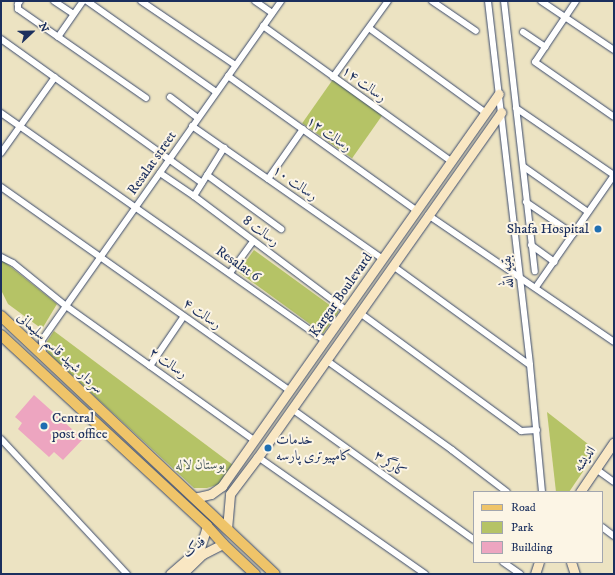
<!DOCTYPE html>
<meta charset="utf-8">
<style>
body{margin:0}
#map{position:relative;width:615px;height:575px;overflow:hidden;background:#ece3c2;font-family:"IM FELL DW Pica",Amiri,serif}
div>[style]{position:absolute}
[style*='--x']{left:calc(var(--x)*1px);top:calc(var(--y)*1px);width:calc(var(--w)*1px);rotate:calc(var(--a)*1deg)}
.green>*{inset:0;background:#b5c366;transform-origin:0 0}
.building>*{inset:0;background:#eda5c0}
.roads{filter:drop-shadow(0 0 1px #3a4a6d) drop-shadow(0 0 1px #3a4a6d)}
.street>*{height:6px;margin:-3px;padding:0 3px;transform-origin:3px;border-radius:3px;background:#fff}
.secondary>*{height:9px;margin:-4.5px;padding:0 4.5px;transform-origin:4.5px;border-radius:4.5px;background:#f9e7c3}
.primary>*{height:10px;margin:-5px;padding:0 5px;transform-origin:5px;border-radius:5px;background:#efc469}
.dots>*{width:11px;height:11px;translate:-50% -50%;box-sizing:border-box;border:2px solid #fcf5e5;border-radius:50%}
span{translate:-50% -50%;white-space:nowrap;text-align:center;line-height:1.15;-webkit-text-stroke:4px #fcf5e5;paint-order:stroke}
.street-label{font-size:14px;color:#1b2f5e}
.poi-label{font-size:14px;color:#1b2f5e}
.right{translate:-100% -50%;text-align:right}
.left{translate:0 -50%;text-align:left}
.park-label{font-size:14px;color:#495b60}
.frame{position:absolute;inset:0;border:2px solid #1b2f5e;pointer-events:none}
.legend{position:absolute;left:473px;top:491px;width:130px;height:72px;box-sizing:border-box;background:#fcf5e5;border:1px solid #a2a6af;margin:0;padding:5px 7px;list-style:none;font-size:12px;color:#1b2f5e}
.legend li{display:flex;align-items:center;gap:8px;height:20px}
.legend b{width:20px;border:1px solid #a2a6af}
.north{position:absolute;left:12px;top:12px;width:40px;height:40px;-webkit-text-stroke:3px #fcf5e5;paint-order:stroke;rotate:68deg;font-size:11px;font-weight:700;line-height:16px;text-align:center;color:#1b2f5e}
.north::after{content:'';display:block;margin:auto;width:14px;height:18px;background:#1b2f5e;clip-path:polygon(50% 0,100% 100%,50% 72%,0 100%)}
</style>
<div id="map">
<div class="green">
<i style="left:336px;top:75px;width:61px;height:59px;rotate:35deg"></i>
<i style="left:254px;top:250px;width:105px;height:27px;rotate:36deg"></i>
<i style="clip-path:polygon(1px 259px,57px 304px,42px 329px,8px 304px,1px 290px)"></i>
<i style="clip-path:polygon(54px 331px,233px 465px,220px 484px,207px 488px,194px 488px,48px 353px,46px 343px)"></i>
<i style="clip-path:polygon(547px 412px,597px 451px,569px 492px,556px 492px)"></i>
</div>
<div class="building">
<i style="clip-path:polygon(34px 395px,83px 439px,63px 460px,54px 452px,49px 457px,18px 429px,22px 423px,15px 417px)"></i>
</div>
<div class="roads">
<div class="street">
<i style="--x:20;--y:1;--w:4;--a:124"></i>
<i style="--x:18;--y:4;--w:5;--a:90"></i>
<i style="--x:18;--y:9;--w:156;--a:34.8"></i>
<i style="--x:54;--y:1;--w:23;--a:34"></i>
<i style="--x:87;--y:1;--w:158;--a:35.2"></i>
<i style="--x:141;--y:1;--w:114;--a:34.2"></i>
<i style="--x:255;--y:1;--w:21;--a:35"></i>
<i style="--x:432;--y:1;--w:53;--a:34.3"></i>
<i style="--x:488;--y:1;--w:366;--a:83.4"></i>
<i style="--x:530;--y:365;--w:128;--a:84.6"></i>
<i style="--x:504;--y:1;--w:272;--a:83.5"></i>
<i style="--x:541;--y:1;--w:88;--a:33.9"></i>
<i style="--x:576;--y:1;--w:73;--a:123.9"></i>
<i style="--x:535;--y:62;--w:96;--a:34.8"></i>
<i style="--x:263;--y:26;--w:233;--a:35.7"></i>
<i style="--x:369;--y:28;--w:145;--a:36"></i>
<i style="--x:523;--y:32;--w:27;--a:34"></i>
<i style="--x:58;--y:37;--w:44;--a:-55.2"></i>
<i style="--x:1;--y:39;--w:247;--a:35.6"></i>
<i style="--x:228;--y:76;--w:232;--a:35.5"></i>
<i style="--x:333;--y:77;--w:94;--a:-54.1"></i>
<i style="--x:170;--y:97;--w:35;--a:37"></i>
<i style="--x:516;--y:108;--w:119;--a:34.4"></i>
<i style="--x:1;--y:113;--w:396;--a:35.1"></i>
<i style="--x:192;--y:126;--w:233;--a:34.9"></i>
<i style="--x:1;--y:153;--w:93;--a:-54.6"></i>
<i style="--x:524;--y:167;--w:78;--a:35.1"></i>
<i style="--x:160;--y:173;--w:41;--a:34.1"></i>
<i style="--x:194;--y:196;--w:191;--a:36.9"></i>
<i style="--x:207;--y:175;--w:92;--a:36.1"></i>
<i style="--x:268;--y:179;--w:61;--a:-55"></i>
<i style="--x:1;--y:187;--w:354;--a:35.2"></i>
<i style="--x:194;--y:196;--w:57;--a:-58"></i>
<i style="--x:526;--y:202;--w:57;--a:34.2"></i>
<i style="--x:428;--y:215;--w:225;--a:34.3"></i>
<i style="--x:531;--y:245;--w:29;--a:36"></i>
<i style="--x:1;--y:257;--w:13;--a:27"></i>
<i style="--x:13;--y:263;--w:68;--a:39.1"></i>
<i style="--x:66;--y:306;--w:232;--a:35.5"></i>
<i style="--x:393;--y:266;--w:169;--a:35.9"></i>
<i style="--x:230;--y:273;--w:39;--a:-54"></i>
<i style="--x:536;--y:287;--w:136;--a:-55.1"></i>
<i style="--x:360;--y:313;--w:200;--a:36.2"></i>
<i style="--x:521;--y:431;--w:16;--a:-4"></i>
<i style="--x:43;--y:356;--w:16;--a:-94"></i>
<i style="--x:42;--y:340;--w:415;--a:-54.8"></i>
<i style="--x:326;--y:360;--w:155;--a:35.5"></i>
<i style="--x:452;--y:450;--w:69;--a:37.4"></i>
<i style="--x:150;--y:366;--w:60;--a:-55.8"></i>
<i style="--x:292;--y:409;--w:224;--a:35.7"></i>
<i style="--x:1;--y:439;--w:185;--a:47"></i>
<i style="--x:258;--y:457;--w:204;--a:35"></i>
<i style="--x:596;--y:469;--w:22;--a:36"></i>
<i style="--x:602;--y:527;--w:15;--a:37"></i>
<i style="--x:503;--y:562;--w:21;--a:35"></i>
</div>
<div class="secondary">
<i style="--x:580;--y:492;--w:60;--a:-55.8"></i>
<i style="--x:194;--y:498;--w:17;--a:-13"></i>
<i style="--x:211;--y:494;--w:14;--a:-36"></i>
<i style="--x:222;--y:486;--w:480;--a:-54.8"></i>
<i style="--x:227;--y:529;--w:35;--a:-85"></i>
<i style="--x:230;--y:494;--w:46;--a:-52.9"></i>
<i style="--x:258;--y:457;--w:422;--a:-54.8"></i>
<i style="--x:571;--y:562;--w:13;--a:72"></i>
<i style="--x:170;--y:574;--w:40;--a:-41"></i>
<i style="--x:200;--y:548;--w:23;--a:-72"></i>
<i style="--x:182;--y:574;--w:29;--a:-44"></i>
<i style="--x:203;--y:554;--w:22;--a:-27"></i>
<i style="--x:535;--y:574;--w:13;--a:-72"></i>
</div>
<div class="primary">
<i style="--x:1;--y:316;--w:376;--a:43.3"></i>
<i style="--x:1;--y:335;--w:281;--a:42.8"></i>
<i style="--x:207;--y:526;--w:24;--a:48"></i>
<i style="--x:223;--y:544;--w:44;--a:43.2"></i>
</div>
</div>
<div class="dots">
<i style="left:598px;top:229px;background:#1f6fb2"></i>
<i style="left:44px;top:426px;background:#1f6fb2"></i>
<i style="left:268px;top:448px;background:#1f6fb2"></i>
</div>
<div class="street-label">
<span style="left:364px;top:84px;rotate:36deg">رسالت ۱۴</span>
<span style="left:329px;top:134px;rotate:35deg">رسالت ۱۲</span>
<span style="left:152px;top:163px;rotate:-55deg">Resalat street</span>
<span style="left:295px;top:183px;rotate:35deg">رسالت ۱۰</span>
<span style="left:261px;top:231px;rotate:37deg">رسالت 8</span>
<span style="left:238px;top:264px;rotate:35deg">Resalat 6</span>
<span style="left:508px;top:272px;rotate:-96deg">بقیه الله</span>
<span style="left:341px;top:295px;rotate:-55deg">Kargar Boulevard</span>
<span style="left:202px;top:314px;rotate:35deg">رسالت ۴</span>
<span style="left:60px;top:353px;rotate:43deg">سردار شهید قاسم سلیمانی</span>
<span style="left:168px;top:363px;rotate:35deg">رسالت ۲</span>
<span style="left:585px;top:459px;rotate:-55deg">اندیشه</span>
<span style="left:390px;top:464px;rotate:35deg">کارگر ۳</span>
<span style="left:194px;top:547px;rotate:-36deg">فدک</span>
</div>
<div class="poi-label">
<span class="right" style="left:589px;top:229px">Shafa Hospital</span>
<span class="left" style="left:52px;top:426px">Central<br>post office</span>
<span class="left" style="left:276px;top:448px">خدمات<br>کامپیوتری پارسه</span>
</div>
<div class="park-label">
<span style="left:200px;top:465px">بوستان لاله</span>
</div>
<div class="frame"></div>
<ul class="legend">
<li><b style="height:5px;background:#efc469"></b>Road</li>
<li><b style="height:11px;background:#b5c366"></b>Park</li>
<li><b style="height:11px;background:#eda5c0"></b>Building</li>
</ul>
<div class="north">N</div>
</div>
